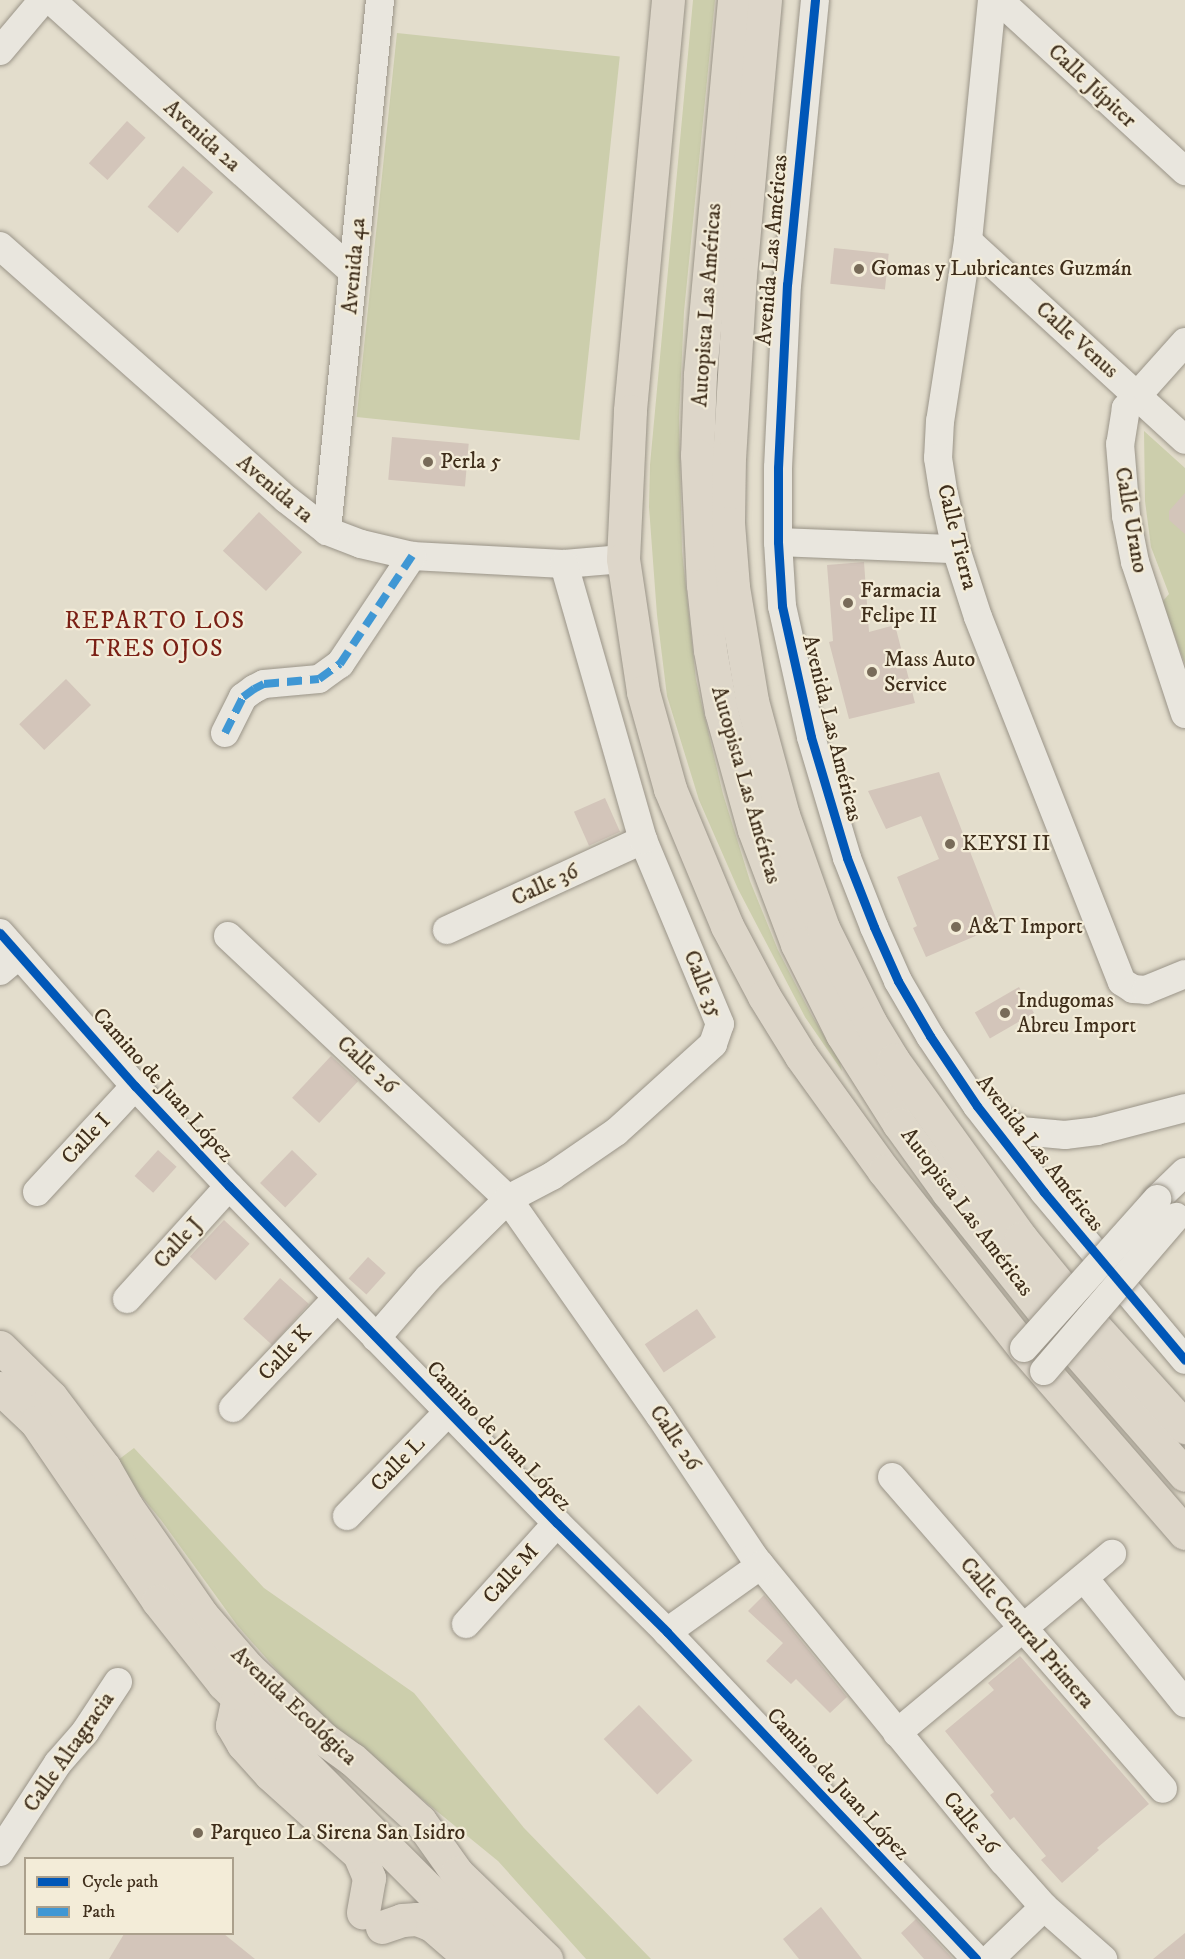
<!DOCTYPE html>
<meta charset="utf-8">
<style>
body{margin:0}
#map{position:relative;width:1185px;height:1959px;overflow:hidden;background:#e3ddcc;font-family:"IM FELL DW Pica",serif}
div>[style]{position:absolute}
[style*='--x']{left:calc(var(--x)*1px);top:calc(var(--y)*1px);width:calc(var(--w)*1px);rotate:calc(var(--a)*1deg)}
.green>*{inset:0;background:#ccceac;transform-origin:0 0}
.building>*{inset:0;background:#d3c5ba;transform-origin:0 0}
.roads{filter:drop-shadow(0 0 2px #9a9488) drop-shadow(0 0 2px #9a9488)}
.minor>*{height:28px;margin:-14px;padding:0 14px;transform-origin:14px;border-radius:14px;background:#e9e6de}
.major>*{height:33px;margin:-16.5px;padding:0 16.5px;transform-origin:16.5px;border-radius:16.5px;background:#ddd6c9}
.highway>*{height:33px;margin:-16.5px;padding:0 16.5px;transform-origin:16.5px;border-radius:16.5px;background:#ddd6c9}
.bridges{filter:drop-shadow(0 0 2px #9a9488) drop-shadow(0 0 2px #9a9488)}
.minor-bridge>*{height:28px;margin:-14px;padding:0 14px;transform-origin:14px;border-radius:14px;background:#e9e6de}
.quiet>*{height:8px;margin-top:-4px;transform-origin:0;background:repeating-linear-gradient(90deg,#3f97d4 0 15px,transparent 0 23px)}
.cycleway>*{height:9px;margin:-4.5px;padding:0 4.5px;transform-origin:4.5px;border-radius:4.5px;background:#0057b8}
.dots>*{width:16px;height:16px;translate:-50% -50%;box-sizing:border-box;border:3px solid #f3ecd8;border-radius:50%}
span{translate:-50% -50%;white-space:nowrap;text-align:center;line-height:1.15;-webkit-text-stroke:4.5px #f3ecd8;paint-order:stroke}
.street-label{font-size:22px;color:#3f2e1b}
.poi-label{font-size:22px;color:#3f2e1b}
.left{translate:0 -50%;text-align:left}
.neighbourhood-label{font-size:24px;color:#7a1f14;letter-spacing:1.5px}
.legend{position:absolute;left:24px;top:1857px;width:210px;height:78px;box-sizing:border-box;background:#f3ecd8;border:2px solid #aba08c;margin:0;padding:8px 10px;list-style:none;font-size:18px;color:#3f2e1b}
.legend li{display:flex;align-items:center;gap:12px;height:30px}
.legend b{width:30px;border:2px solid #aba08c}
</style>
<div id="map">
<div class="green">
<i style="clip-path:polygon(693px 0,715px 0,684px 312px,679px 418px,682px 551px,696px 680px,723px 794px,750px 881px,778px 950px,811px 1014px,840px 1062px,842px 1071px,805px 1017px,738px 889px,699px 800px,667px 696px,657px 615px,649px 507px,650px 465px)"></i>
<i style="left:397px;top:33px;width:224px;height:386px;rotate:6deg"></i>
<i style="clip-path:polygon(1144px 431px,1185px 468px,1185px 664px,1162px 602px,1169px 594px,1151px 547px,1145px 501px)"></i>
<i style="clip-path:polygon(134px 1448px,264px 1588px,414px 1693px,524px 1828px,651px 1959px,586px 1959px,498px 1861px,309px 1707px,237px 1625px,161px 1520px,114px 1463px)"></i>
</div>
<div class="building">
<i style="left:127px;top:121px;width:25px;height:57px;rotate:42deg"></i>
<i style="left:183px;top:166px;width:40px;height:54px;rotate:41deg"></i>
<i style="left:834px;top:248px;width:55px;height:36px;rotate:6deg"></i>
<i style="left:392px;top:437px;width:77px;height:43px;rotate:5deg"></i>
<i style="clip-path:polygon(1185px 493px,1185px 534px,1169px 520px,1169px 511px)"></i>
<i style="left:259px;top:512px;width:59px;height:53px;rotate:43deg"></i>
<i style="clip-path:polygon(864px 562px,869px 632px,895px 625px,915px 703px,849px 719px,829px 642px,833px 641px,827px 565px)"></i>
<i style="left:66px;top:679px;width:36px;height:65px;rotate:46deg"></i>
<i style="clip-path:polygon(939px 772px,999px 926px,926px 957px,913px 928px,917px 926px,897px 877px,939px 859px,921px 816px,886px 829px,868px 791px)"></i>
<i style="left:605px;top:798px;width:37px;height:34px;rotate:66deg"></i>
<i style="left:1019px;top:987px;width:30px;height:51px;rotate:60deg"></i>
<i style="left:331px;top:1056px;width:37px;height:57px;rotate:43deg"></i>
<i style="left:158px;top:1150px;width:25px;height:35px;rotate:42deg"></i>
<i style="left:292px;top:1150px;width:35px;height:46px;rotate:44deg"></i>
<i style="left:224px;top:1220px;width:35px;height:50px;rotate:43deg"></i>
<i style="left:368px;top:1257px;width:24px;height:29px;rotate:42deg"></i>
<i style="left:280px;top:1278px;width:39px;height:55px;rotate:42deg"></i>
<i style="left:697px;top:1309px;width:34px;height:63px;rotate:56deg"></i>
<i style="clip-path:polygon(764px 1595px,847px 1697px,830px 1713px,796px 1679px,791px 1684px,766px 1661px,783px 1643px,748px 1611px)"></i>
<i style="clip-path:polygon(1020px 1656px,1149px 1804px,1097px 1848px,1099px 1850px,1062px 1883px,1041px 1860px,1046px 1856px,1014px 1817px,1010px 1820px,990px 1795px,994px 1792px,945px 1731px,994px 1690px,988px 1683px)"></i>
<i style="left:639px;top:1705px;width:77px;height:49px;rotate:46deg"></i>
<i style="clip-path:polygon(821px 1907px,862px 1959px,799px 1959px,783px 1939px)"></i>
<i style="clip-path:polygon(916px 1919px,953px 1959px,924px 1959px,901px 1933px)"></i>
<i style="clip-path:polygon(1185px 1933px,1185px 1959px,1153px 1959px)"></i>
<i style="clip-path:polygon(124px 1934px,224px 1934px,255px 1959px,109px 1959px)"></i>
</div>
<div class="roads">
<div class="minor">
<i style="--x:51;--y:0;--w:406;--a:42"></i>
<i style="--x:815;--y:0;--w:285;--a:95.6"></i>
<i style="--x:787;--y:284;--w:184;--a:92.8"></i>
<i style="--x:778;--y:468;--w:74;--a:90"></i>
<i style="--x:778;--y:542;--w:64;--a:86.4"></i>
<i style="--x:782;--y:606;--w:134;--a:77.5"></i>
<i style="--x:811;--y:737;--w:126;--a:73.4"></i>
<i style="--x:847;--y:858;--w:74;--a:68.6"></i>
<i style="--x:874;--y:927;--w:59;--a:66"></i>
<i style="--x:898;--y:981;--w:64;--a:59.8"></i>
<i style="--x:930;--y:1036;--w:84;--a:56.1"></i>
<i style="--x:977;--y:1106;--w:109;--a:52.1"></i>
<i style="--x:1044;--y:1192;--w:219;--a:50"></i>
<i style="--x:992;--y:0;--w:242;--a:95.7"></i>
<i style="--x:968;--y:241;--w:182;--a:98.8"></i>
<i style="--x:940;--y:421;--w:37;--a:93"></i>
<i style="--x:938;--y:458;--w:36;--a:81"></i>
<i style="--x:944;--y:494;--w:56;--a:77.7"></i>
<i style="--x:956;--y:549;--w:71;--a:72.1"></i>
<i style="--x:978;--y:617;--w:392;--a:68.5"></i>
<i style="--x:1122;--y:982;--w:13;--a:32"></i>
<i style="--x:1133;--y:989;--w:13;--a:4"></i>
<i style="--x:1146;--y:990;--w:42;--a:-22.3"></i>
<i style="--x:999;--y:0;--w:253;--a:42.6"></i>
<i style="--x:0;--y:51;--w:67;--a:-49.9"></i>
<i style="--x:968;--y:241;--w:294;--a:42.5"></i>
<i style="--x:0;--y:246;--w:382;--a:41.5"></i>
<i style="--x:286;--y:499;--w:52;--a:38"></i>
<i style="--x:327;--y:531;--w:36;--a:21"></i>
<i style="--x:361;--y:544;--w:52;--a:13.2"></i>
<i style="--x:412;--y:556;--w:152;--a:3"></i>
<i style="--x:564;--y:564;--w:59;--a:-4.8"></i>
<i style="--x:1185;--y:342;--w:89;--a:131.8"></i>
<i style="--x:1126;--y:408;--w:36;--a:99"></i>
<i style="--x:1120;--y:444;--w:72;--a:85.2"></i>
<i style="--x:1126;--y:516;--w:47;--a:78.9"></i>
<i style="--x:1135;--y:562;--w:160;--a:71.8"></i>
<i style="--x:327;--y:531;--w:534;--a:-84.3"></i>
<i style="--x:778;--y:542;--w:178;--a:2.3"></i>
<i style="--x:225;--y:733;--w:40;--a:-63.4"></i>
<i style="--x:243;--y:697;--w:14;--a:-36"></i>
<i style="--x:254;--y:689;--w:11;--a:-27"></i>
<i style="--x:264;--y:684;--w:55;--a:-5.2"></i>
<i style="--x:319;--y:679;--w:26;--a:-36"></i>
<i style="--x:340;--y:664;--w:130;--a:-56.3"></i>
<i style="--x:447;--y:930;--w:216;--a:-24.7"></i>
<i style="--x:0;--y:933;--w:204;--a:48.6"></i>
<i style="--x:135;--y:1086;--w:137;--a:46.8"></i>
<i style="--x:229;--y:1186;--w:470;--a:45.8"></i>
<i style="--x:557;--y:1523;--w:155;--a:44.7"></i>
<i style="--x:667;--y:1632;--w:450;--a:46.6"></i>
<i style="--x:228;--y:936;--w:384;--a:43.2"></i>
<i style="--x:508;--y:1199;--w:265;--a:55"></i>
<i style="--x:660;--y:1416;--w:169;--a:56.3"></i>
<i style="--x:754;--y:1557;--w:394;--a:50.7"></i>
<i style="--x:1004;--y:1862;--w:60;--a:48.4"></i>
<i style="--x:1044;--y:1907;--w:79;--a:41.4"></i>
<i style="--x:0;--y:971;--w:25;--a:-40"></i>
<i style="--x:988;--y:1113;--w:38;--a:29"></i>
<i style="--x:1021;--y:1131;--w:44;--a:5.2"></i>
<i style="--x:1065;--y:1135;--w:32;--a:-7"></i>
<i style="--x:1097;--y:1131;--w:91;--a:-14.6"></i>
<i style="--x:37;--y:1192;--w:144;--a:-47.2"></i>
<i style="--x:1157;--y:1199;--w:39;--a:-44"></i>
<i style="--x:127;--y:1299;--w:152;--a:-47.9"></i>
<i style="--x:376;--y:1338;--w:79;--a:-49.1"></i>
<i style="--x:428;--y:1278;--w:112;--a:-44.6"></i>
<i style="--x:508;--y:1199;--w:50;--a:-27.6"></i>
<i style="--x:552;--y:1176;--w:78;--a:-34.5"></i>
<i style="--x:616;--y:1132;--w:131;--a:-42.2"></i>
<i style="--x:713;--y:1044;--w:21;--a:-71"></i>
<i style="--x:720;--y:1024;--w:199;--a:-112.7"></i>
<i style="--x:643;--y:840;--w:287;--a:-106"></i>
<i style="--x:233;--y:1408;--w:151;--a:-46.6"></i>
<i style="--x:892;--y:1477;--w:413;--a:49"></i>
<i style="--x:347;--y:1516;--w:145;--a:-45.8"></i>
<i style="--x:1084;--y:1578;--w:161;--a:51.1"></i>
<i style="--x:466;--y:1624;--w:136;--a:-48"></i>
<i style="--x:667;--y:1632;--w:115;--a:-35.5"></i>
<i style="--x:897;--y:1733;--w:280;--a:-39.8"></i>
<i style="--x:0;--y:1852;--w:106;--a:-56.9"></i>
<i style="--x:58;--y:1763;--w:41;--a:-48.9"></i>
<i style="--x:85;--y:1732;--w:60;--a:-56.6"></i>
<i style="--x:990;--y:1959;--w:75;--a:-43.9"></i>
</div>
<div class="major">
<i style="--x:668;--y:0;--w:413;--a:95.3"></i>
<i style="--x:630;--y:411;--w:148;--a:92.7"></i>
<i style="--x:623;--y:559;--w:134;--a:81.4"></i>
<i style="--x:643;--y:692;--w:101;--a:74.4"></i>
<i style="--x:670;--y:789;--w:148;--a:67.4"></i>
<i style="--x:727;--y:926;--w:79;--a:62.1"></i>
<i style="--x:764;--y:996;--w:70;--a:58.3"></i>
<i style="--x:801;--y:1056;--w:142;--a:54.2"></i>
<i style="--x:884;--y:1171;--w:226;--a:51.7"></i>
<i style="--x:1024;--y:1348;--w:245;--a:49"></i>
<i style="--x:0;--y:1347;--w:71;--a:44.4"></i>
<i style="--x:51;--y:1397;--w:88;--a:52.9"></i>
<i style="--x:104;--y:1467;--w:46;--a:60.1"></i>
<i style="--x:127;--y:1507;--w:131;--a:55.2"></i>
<i style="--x:202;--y:1615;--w:69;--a:49.1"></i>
<i style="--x:247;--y:1667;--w:105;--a:43.1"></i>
<i style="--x:324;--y:1739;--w:34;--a:36"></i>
<i style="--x:352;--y:1759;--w:92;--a:42.4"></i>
<i style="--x:420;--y:1821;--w:64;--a:54.6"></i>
<i style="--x:457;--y:1873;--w:124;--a:44"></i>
<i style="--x:0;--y:1388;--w:50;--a:43.4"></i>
<i style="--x:36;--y:1422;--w:217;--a:55.7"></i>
<i style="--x:158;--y:1601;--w:105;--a:51.6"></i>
<i style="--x:223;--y:1683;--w:302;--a:45.1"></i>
<i style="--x:436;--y:1897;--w:94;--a:41.1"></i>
<i style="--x:238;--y:1697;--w:29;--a:102"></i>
<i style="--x:232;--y:1725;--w:22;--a:60"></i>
<i style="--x:243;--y:1744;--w:40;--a:48"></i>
<i style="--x:270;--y:1774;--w:120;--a:42"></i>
<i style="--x:359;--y:1854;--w:26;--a:67"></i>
<i style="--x:369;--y:1878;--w:35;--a:100"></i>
<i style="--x:382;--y:1927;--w:21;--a:-19"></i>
<i style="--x:402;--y:1920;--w:15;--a:-4"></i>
<i style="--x:417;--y:1919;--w:16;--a:22"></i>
<i style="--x:432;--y:1925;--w:52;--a:41.1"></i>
</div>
<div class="highway">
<i style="--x:734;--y:0;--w:377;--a:95.2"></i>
<i style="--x:700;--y:375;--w:80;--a:92.1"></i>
<i style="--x:697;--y:455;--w:130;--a:87.4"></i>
<i style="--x:703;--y:585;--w:65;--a:83.9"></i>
<i style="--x:710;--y:650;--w:62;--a:79.8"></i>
<i style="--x:721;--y:711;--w:123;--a:74.5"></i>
<i style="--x:754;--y:830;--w:122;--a:69.3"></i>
<i style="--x:797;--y:944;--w:101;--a:63.4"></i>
<i style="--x:842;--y:1034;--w:107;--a:57.7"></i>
<i style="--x:899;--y:1124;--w:84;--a:54.2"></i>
<i style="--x:948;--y:1192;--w:178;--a:51.4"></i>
<i style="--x:1059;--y:1331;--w:191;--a:48.8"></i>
<i style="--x:765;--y:0;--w:275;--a:95.2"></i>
<i style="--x:740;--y:274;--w:183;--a:93.4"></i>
<i style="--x:729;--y:457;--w:66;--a:90.9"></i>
<i style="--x:728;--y:523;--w:64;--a:85.5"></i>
<i style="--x:733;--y:587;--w:116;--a:80.5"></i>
<i style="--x:752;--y:701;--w:118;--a:74.8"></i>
<i style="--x:783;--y:815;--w:120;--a:70.5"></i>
<i style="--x:823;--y:928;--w:105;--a:63.4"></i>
<i style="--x:870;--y:1022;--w:44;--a:58.8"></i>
<i style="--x:893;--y:1060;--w:219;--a:54.3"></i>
<i style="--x:1021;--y:1238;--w:99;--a:50.7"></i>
<i style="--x:1084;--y:1315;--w:151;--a:48"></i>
</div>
</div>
<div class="bridges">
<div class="minor-bridge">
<i style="--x:1024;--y:1348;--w:200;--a:-48.2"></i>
<i style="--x:1044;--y:1371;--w:203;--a:-49.4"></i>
</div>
</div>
<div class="quiet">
<i style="--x:225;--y:733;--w:40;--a:-63.4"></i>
<i style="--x:243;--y:697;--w:14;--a:-36"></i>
<i style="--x:254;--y:689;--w:11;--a:-27"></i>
<i style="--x:264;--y:684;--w:55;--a:-5.2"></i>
<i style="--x:319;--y:679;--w:26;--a:-36"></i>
<i style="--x:340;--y:664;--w:130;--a:-56.3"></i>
</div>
<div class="cycleway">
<i style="--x:815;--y:0;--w:285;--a:95.6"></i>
<i style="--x:787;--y:284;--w:184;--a:92.8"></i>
<i style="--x:778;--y:468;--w:74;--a:90"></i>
<i style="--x:778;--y:542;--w:64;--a:86.4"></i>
<i style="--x:782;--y:606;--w:134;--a:77.5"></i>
<i style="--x:811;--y:737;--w:126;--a:73.4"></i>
<i style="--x:847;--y:858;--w:74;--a:68.6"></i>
<i style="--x:874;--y:927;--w:59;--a:66"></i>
<i style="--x:898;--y:981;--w:64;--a:59.8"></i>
<i style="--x:930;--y:1036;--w:84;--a:56.1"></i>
<i style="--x:977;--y:1106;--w:109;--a:52.1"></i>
<i style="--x:1044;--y:1192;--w:219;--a:50"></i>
<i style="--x:0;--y:933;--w:204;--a:48.6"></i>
<i style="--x:135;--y:1086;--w:137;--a:46.8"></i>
<i style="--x:229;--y:1186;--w:470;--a:45.8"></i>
<i style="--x:557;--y:1523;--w:155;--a:44.7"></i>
<i style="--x:667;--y:1632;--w:450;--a:46.6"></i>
</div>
<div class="dots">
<i style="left:859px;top:269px;background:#786b59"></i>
<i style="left:428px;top:462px;background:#786b59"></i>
<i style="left:848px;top:603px;background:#786b59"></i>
<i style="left:872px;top:672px;background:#786b59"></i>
<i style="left:950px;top:844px;background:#786b59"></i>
<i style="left:956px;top:927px;background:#786b59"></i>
<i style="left:1005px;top:1013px;background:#786b59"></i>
<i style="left:198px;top:1833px;background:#786b59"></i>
</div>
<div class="street-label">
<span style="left:1092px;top:86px;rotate:43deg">Calle Júpiter</span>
<span style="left:202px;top:136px;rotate:42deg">Avenida 2a</span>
<span style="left:772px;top:250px;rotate:-85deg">Avenida Las Américas</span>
<span style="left:354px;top:266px;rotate:-85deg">Avenida 4a</span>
<span style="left:707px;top:305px;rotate:-86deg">Autopista Las Américas</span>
<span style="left:1077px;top:340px;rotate:42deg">Calle Venus</span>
<span style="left:275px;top:489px;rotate:40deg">Avenida 1a</span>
<span style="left:1131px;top:520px;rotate:80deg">Calle Urano</span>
<span style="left:957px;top:537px;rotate:76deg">Calle Tierra</span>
<span style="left:832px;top:728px;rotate:76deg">Avenida Las Américas</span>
<span style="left:746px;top:785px;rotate:74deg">Autopista Las Américas</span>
<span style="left:545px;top:885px;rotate:-25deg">Calle 36</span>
<span style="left:703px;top:984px;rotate:68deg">Calle 35</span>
<span style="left:367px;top:1065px;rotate:43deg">Calle 26</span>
<span style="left:163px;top:1085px;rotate:48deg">Camino de Juan López</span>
<span style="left:86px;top:1139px;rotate:-47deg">Calle I</span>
<span style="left:1040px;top:1153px;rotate:52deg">Avenida Las Américas</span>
<span style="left:967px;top:1212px;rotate:53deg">Autopista Las Américas</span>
<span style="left:178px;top:1243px;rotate:-48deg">Calle J</span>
<span style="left:285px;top:1353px;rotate:-47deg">Calle K</span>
<span style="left:499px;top:1436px;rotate:46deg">Camino de Juan López</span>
<span style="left:675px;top:1438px;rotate:56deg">Calle 26</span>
<span style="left:398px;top:1464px;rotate:-46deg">Calle L</span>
<span style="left:511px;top:1574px;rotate:-48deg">Calle M</span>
<span style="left:1027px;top:1633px;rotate:49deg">Calle Central Primera</span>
<span style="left:294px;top:1706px;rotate:43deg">Avenida Ecológica</span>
<span style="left:69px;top:1752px;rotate:-55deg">Calle Altagracia</span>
<span style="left:838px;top:1784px;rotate:47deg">Camino de Juan López</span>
<span style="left:971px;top:1823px;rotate:50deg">Calle 26</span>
</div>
<div class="poi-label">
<span class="left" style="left:871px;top:269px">Gomas y Lubricantes Guzmán</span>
<span class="left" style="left:440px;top:462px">Perla 5</span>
<span class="left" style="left:860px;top:603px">Farmacia<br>Felipe II</span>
<span class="left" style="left:884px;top:672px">Mass Auto<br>Service</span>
<span class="left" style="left:962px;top:844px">KEYSI II</span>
<span class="left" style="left:968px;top:927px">A&amp;T Import</span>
<span class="left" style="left:1017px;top:1013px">Indugomas<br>Abreu Import</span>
<span class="left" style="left:210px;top:1833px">Parqueo La Sirena San Isidro</span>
</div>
<div class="neighbourhood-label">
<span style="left:155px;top:636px">REPARTO LOS<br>TRES OJOS</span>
</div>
<ul class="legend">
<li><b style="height:8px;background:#0057b8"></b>Cycle path</li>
<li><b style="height:8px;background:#3f97d4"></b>Path</li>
</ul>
</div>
